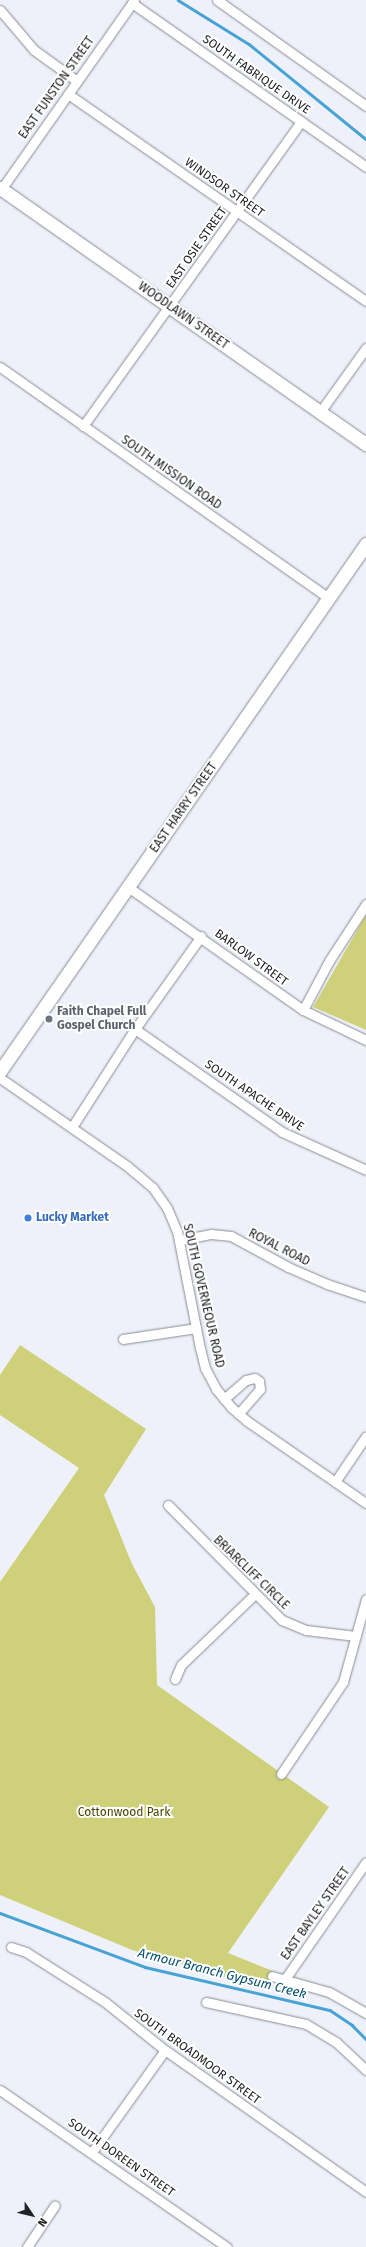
<!DOCTYPE html>
<style>
body{margin:0}
#map{position:relative;width:366px;height:2247px;overflow:hidden;background:#eef1fa;font-family:"Fira Sans",sans-serif}
div>[style]{position:absolute}
[style*='--x']{left:calc(var(--x)*1px);top:calc(var(--y)*1px);width:calc(var(--w)*1px);rotate:calc(var(--a)*1deg)}
.green>*{inset:0;background:#ced17a}
.stream>*{height:2.5px;margin:-1.25px;padding:0 1.25px;transform-origin:1.25px;border-radius:1.25px;background:#47a3d4}
.roads{filter:drop-shadow(0 0 1px #888b93) drop-shadow(0 0 1px #888b93)}
.street>*{height:9px;margin:-4.5px;padding:0 4.5px;transform-origin:4.5px;border-radius:4.5px;background:#fff}
.secondary>*{height:13px;margin:-6.5px;padding:0 6.5px;transform-origin:6.5px;border-radius:6.5px;background:#fff}
.dots>*{width:11px;height:11px;translate:-50% -50%;box-sizing:border-box;border:2px solid #fefffe;border-radius:50%}
span{translate:-50% -50%;white-space:nowrap;text-align:center;line-height:1.15;-webkit-text-stroke:4px #fefffe;paint-order:stroke}
.street-label{font-size:12px;color:#202125}
.worship-label{font-size:12px;color:#5b616d;font-weight:700}
.left{translate:0 -50%;text-align:left}
.shop-label{font-size:12px;color:#366cbe;font-weight:700}
.park-label{font-size:12px;color:#494a02}
.water-label{font-size:13px;color:#025071;font-style:italic}
.north{position:absolute;left:12px;top:2195px;width:40px;height:40px;-webkit-text-stroke:3px #fefffe;paint-order:stroke;rotate:125deg;font-size:11px;font-weight:700;line-height:16px;text-align:center;color:#202125}
.north::after{content:'';display:block;margin:auto;width:14px;height:18px;background:#202125;clip-path:polygon(50% 0,100% 100%,50% 72%,0 100%)}
</style>
<div id="map">
<div class="green">
<i style="clip-path:polygon(366px 915px,366px 1030px,313px 1007px)"></i>
<i style="clip-path:polygon(20px 1345px,146px 1429px,104px 1495px,132px 1564px,155px 1607px,157px 1685px,329px 1807px,228px 1953px,273px 1971px,264px 1988px,132px 1950px,0 1895px,0 1582px,79px 1468px,0 1415px,0 1375px)"></i>
</div>
<div class="stream">
<i style="--x:178;--y:0;--w:84;--a:31.8"></i>
<i style="--x:249;--y:44;--w:151;--a:39.1"></i>
<i style="--x:0;--y:1913;--w:155;--a:20.4"></i>
<i style="--x:145;--y:1967;--w:190;--a:13.1"></i>
<i style="--x:330;--y:2010;--w:27;--a:34"></i>
<i style="--x:352;--y:2025;--w:20;--a:45"></i>
</div>
<div class="roads">
<div class="street">
<i style="--x:217;--y:0;--w:183;--a:35.4"></i>
<i style="--x:132;--y:3;--w:286;--a:35"></i>
<i style="--x:0;--y:10;--w:52;--a:49.6"></i>
<i style="--x:34;--y:50;--w:53;--a:35.8"></i>
<i style="--x:68;--y:94;--w:363;--a:34.8"></i>
<i style="--x:0;--y:191;--w:233;--a:-54.9"></i>
<i style="--x:0;--y:367;--w:402;--a:35.1"></i>
<i style="--x:320;--y:412;--w:79;--a:-54.3"></i>
<i style="--x:83;--y:426;--w:375;--a:-54.4"></i>
<i style="--x:128;--y:887;--w:214;--a:35.1"></i>
<i style="--x:303;--y:1010;--w:70;--a:25.5"></i>
<i style="--x:303;--y:1010;--w:55;--a:-62"></i>
<i style="--x:329;--y:961;--w:68;--a:-57"></i>
<i style="--x:135;--y:1029;--w:179;--a:35"></i>
<i style="--x:282;--y:1132;--w:92;--a:24.3"></i>
<i style="--x:0;--y:1078;--w:155;--a:34.7"></i>
<i style="--x:127;--y:1166;--w:34;--a:40"></i>
<i style="--x:153;--y:1188;--w:24;--a:55"></i>
<i style="--x:167;--y:1208;--w:25;--a:67"></i>
<i style="--x:177;--y:1231;--w:119;--a:78.9"></i>
<i style="--x:200;--y:1348;--w:21;--a:76"></i>
<i style="--x:205;--y:1368;--w:24;--a:62"></i>
<i style="--x:216;--y:1389;--w:23;--a:50"></i>
<i style="--x:231;--y:1407;--w:21;--a:41"></i>
<i style="--x:247;--y:1421;--w:145;--a:34.6"></i>
<i style="--x:72;--y:1127;--w:117;--a:-57.3"></i>
<i style="--x:135;--y:1029;--w:114;--a:-54.6"></i>
<i style="--x:180;--y:1240;--w:32;--a:-11"></i>
<i style="--x:211;--y:1234;--w:20;--a:6"></i>
<i style="--x:231;--y:1236;--w:65;--a:28.5"></i>
<i style="--x:288;--y:1267;--w:43;--a:23.6"></i>
<i style="--x:327;--y:1284;--w:41;--a:18.4"></i>
<i style="--x:123;--y:1339;--w:74;--a:-8.6"></i>
<i style="--x:224;--y:1399;--w:29;--a:-41"></i>
<i style="--x:246;--y:1380;--w:9;--a:-13"></i>
<i style="--x:255;--y:1378;--w:5;--a:37"></i>
<i style="--x:259;--y:1381;--w:8;--a:83"></i>
<i style="--x:260;--y:1389;--w:33;--a:131"></i>
<i style="--x:335;--y:1482;--w:55;--a:-56"></i>
<i style="--x:168;--y:1505;--w:162;--a:45.3"></i>
<i style="--x:282;--y:1620;--w:26;--a:23"></i>
<i style="--x:306;--y:1630;--w:50;--a:6.8"></i>
<i style="--x:175;--y:1679;--w:15;--a:-67"></i>
<i style="--x:181;--y:1665;--w:101;--a:-43.8"></i>
<i style="--x:281;--y:1774;--w:111;--a:-56"></i>
<i style="--x:343;--y:1682;--w:86;--a:-74.5"></i>
<i style="--x:11;--y:1947;--w:16;--a:18"></i>
<i style="--x:26;--y:1952;--w:93;--a:32.3"></i>
<i style="--x:105;--y:2002;--w:77;--a:38.7"></i>
<i style="--x:165;--y:2050;--w:246;--a:35.2"></i>
<i style="--x:272;--y:1976;--w:59;--a:15.7"></i>
<i style="--x:329;--y:1992;--w:43;--a:29.6"></i>
<i style="--x:285;--y:1979;--w:142;--a:-55.3"></i>
<i style="--x:206;--y:2002;--w:102;--a:12.4"></i>
<i style="--x:306;--y:2024;--w:35;--a:31"></i>
<i style="--x:336;--y:2042;--w:41;--a:43"></i>
<i style="--x:0;--y:2090;--w:276;--a:34.7"></i>
<i style="--x:92;--y:2152;--w:125;--a:-54.4"></i>
<i style="--x:27;--y:2247;--w:50;--a:-56.3"></i>
</div>
<div class="secondary">
<i style="--x:0;--y:188;--w:447;--a:35"></i>
<i style="--x:0;--y:1071;--w:642;--a:-55.22"></i>
</div>
</div>
<div class="dots">
<i style="left:49px;top:1019px;background:#6b7280"></i>
<i style="left:28px;top:1218px;background:#3f7fe0"></i>
</div>
<div class="street-label">
<span style="left:256px;top:75px;rotate:35deg">SOUTH FABRIQUE DRIVE</span>
<span style="left:57px;top:88px;rotate:-55deg">EAST FUNSTON STREET</span>
<span style="left:224px;top:188px;rotate:35deg">WINDSOR STREET</span>
<span style="left:197px;top:248px;rotate:-55deg">EAST OSIE STREET</span>
<span style="left:183px;top:316px;rotate:35deg">WOODLAWN STREET</span>
<span style="left:171px;top:473px;rotate:35deg">SOUTH MISSION ROAD</span>
<span style="left:184px;top:808px;rotate:-55deg">EAST HARRY STREET</span>
<span style="left:251px;top:958px;rotate:36deg">BARLOW STREET</span>
<span style="left:254px;top:1096px;rotate:34deg">SOUTH APACHE DRIVE</span>
<span style="left:279px;top:1248px;rotate:27deg">ROYAL ROAD</span>
<span style="left:203px;top:1296px;rotate:77deg">SOUTH GOVERNEOUR ROAD</span>
<span style="left:251px;top:1573px;rotate:44deg">BRIARCLIFF CIRCLE</span>
<span style="left:316px;top:1914px;rotate:-55deg">EAST BAYLEY STREET</span>
<span style="left:197px;top:2057px;rotate:36deg">SOUTH BROADMOOR STREET</span>
<span style="left:121px;top:2158px;rotate:35deg">SOUTH DOREEN STREET</span>
</div>
<div class="worship-label">
<span class="left" style="left:57px;top:1019px">Faith Chapel Full<br>Gospel Church</span>
</div>
<div class="shop-label">
<span class="left" style="left:36px;top:1218px">Lucky Market</span>
</div>
<div class="park-label">
<span style="left:124px;top:1813px">Cottonwood Park</span>
</div>
<div class="water-label">
<span style="left:222px;top:1974px;rotate:14deg">Armour Branch Gypsum Creek</span>
</div>
<div class="north">N</div>
</div>
